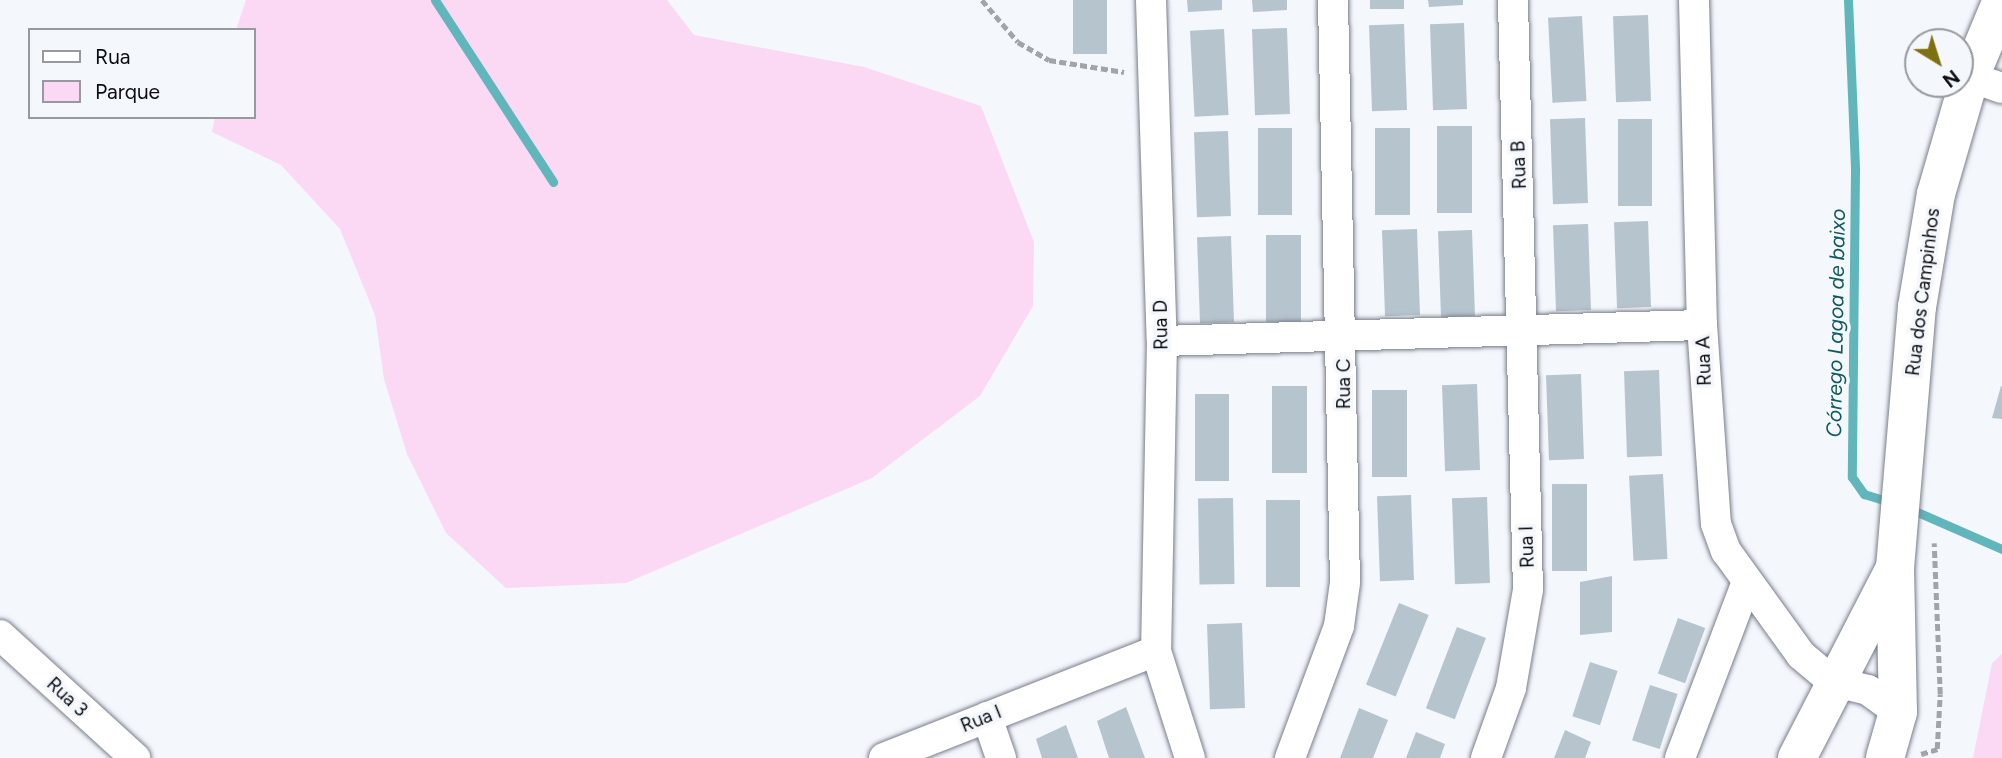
<!DOCTYPE html>
<meta charset="utf-8">
<style>
body{margin:0}
#map{position:relative;width:2002px;height:758px;overflow:hidden;background:#f4f7fc;font-family:Figtree,sans-serif}
div>[style]{position:absolute}
[style*='--x']{left:calc(var(--x)*1px);top:calc(var(--y)*1px);width:calc(var(--w)*1px);rotate:calc(var(--a)*1deg)}
.green>*{inset:0;background:#fbd9f5}
.stream>*{height:9px;margin:-4.5px;padding:0 4.5px;transform-origin:4.5px;border-radius:4.5px;background:#60b6ba}
.building>*{inset:0;background:#b5c4cd;transform-origin:0 0}
.path>*{height:4.5px;margin-top:-2.25px;transform-origin:0;background:repeating-linear-gradient(90deg,#a1a4a9 0 7px,transparent 0 10.5px)}
.roads{filter:drop-shadow(0 0 2px #787e8b) drop-shadow(0 0 2px #787e8b)}
.minor>*{height:30px;margin:-15px;padding:0 15px;transform-origin:15px;border-radius:15px;background:#fff}
.tertiary>*{height:38px;margin:-19px;padding:0 19px;transform-origin:19px;border-radius:19px;background:#fff}
.secondary>*{height:38px;margin:-19px;padding:0 19px;transform-origin:19px;border-radius:19px;background:#fff}
span{translate:-50% -50%;white-space:nowrap;text-align:center;line-height:1.15;-webkit-text-stroke:7px #f4f7fc;paint-order:stroke}
.street-label{font-size:19px;color:#0b0d11}
.water-label{font-size:21px;color:#0e5a5d;font-style:italic}
.legend{position:absolute;left:28px;top:28px;width:228px;height:91px;box-sizing:border-box;background:#f4f7fc;border:2px solid #97999e;margin:0;padding:9px 12px;list-style:none;font-size:21px;color:#0b0d11}
.legend li{display:flex;align-items:center;gap:14px;height:35px}
.legend b{width:35px;border:2px solid #97999e}
.north{position:absolute;left:1904px;top:28px;width:70px;height:70px;box-sizing:border-box;background:#f4f7fc;border:2px solid #97999e;border-radius:50%;rotate:142deg;font-size:19px;font-weight:700;line-height:28px;text-align:center;color:#0b0d11}
.north::after{content:'';display:block;margin:auto;width:24px;height:32px;background:#7f7010;clip-path:polygon(50% 0,100% 100%,50% 72%,0 100%)}
</style>
<div id="map">
<div class="green">
<i style="clip-path:polygon(246px 0,667px 0,694px 35px,864px 67px,981px 106px,1034px 242px,1033px 306px,980px 396px,872px 478px,626px 583px,506px 588px,446px 533px,407px 454px,384px 379px,375px 315px,340px 229px,281px 165px,212px 132px,215px 117px,254px 117px,254px 30px,236px 30px)"></i>
<i style="clip-path:polygon(2002px 654px,2002px 758px,1973px 758px,1992px 663px)"></i>
</div>
<div class="stream">
<i style="--x:435;--y:0;--w:217;--a:57"></i>
<i style="--x:1848;--y:0;--w:170;--a:87.6"></i>
<i style="--x:1855;--y:170;--w:307;--a:90.6"></i>
<i style="--x:1852;--y:477;--w:21;--a:55"></i>
<i style="--x:1864;--y:494;--w:28;--a:17"></i>
<i style="--x:1908;--y:508;--w:103;--a:23.6"></i>
</div>
<div class="building">
<i style="left:1073px;top:0;width:34px;height:54px"></i>
<i style="clip-path:polygon(1187px 0,1222px 0,1222px 10px,1188px 12px)"></i>
<i style="clip-path:polygon(1252px 0,1287px 0,1287px 10px,1253px 12px)"></i>
<i style="left:1370px;top:0;width:34px;height:9px"></i>
<i style="clip-path:polygon(1428px 0,1463px 0,1463px 5px,1429px 7px)"></i>
<i style="left:1648px;top:15px;width:86px;height:35px;rotate:88deg"></i>
<i style="left:1582px;top:16px;width:85px;height:34px;rotate:87deg"></i>
<i style="left:1464px;top:23px;width:86px;height:34px;rotate:88deg"></i>
<i style="left:1404px;top:24px;width:86px;height:35px;rotate:88deg"></i>
<i style="left:1287px;top:28px;width:86px;height:35px;rotate:88deg"></i>
<i style="left:1224px;top:29px;width:86px;height:34px;rotate:87deg"></i>
<i style="left:1585px;top:118px;width:85px;height:35px;rotate:88deg"></i>
<i style="left:1618px;top:119px;width:34px;height:87px"></i>
<i style="left:1437px;top:126px;width:35px;height:87px"></i>
<i style="left:1258px;top:128px;width:34px;height:87px"></i>
<i style="left:1375px;top:128px;width:35px;height:87px"></i>
<i style="left:1228px;top:131px;width:85px;height:34px;rotate:88deg"></i>
<i style="left:1648px;top:221px;width:86px;height:34px;rotate:88deg"></i>
<i style="left:1588px;top:224px;width:86px;height:35px;rotate:88deg"></i>
<i style="left:1417px;top:229px;width:86px;height:35px;rotate:88deg"></i>
<i style="left:1472px;top:230px;width:86px;height:34px;rotate:88deg"></i>
<i style="left:1266px;top:235px;width:35px;height:87px"></i>
<i style="left:1231px;top:236px;width:86px;height:34px;rotate:88deg"></i>
<i style="left:1659px;top:370px;width:86px;height:35px;rotate:88deg"></i>
<i style="left:1581px;top:374px;width:85px;height:35px;rotate:88deg"></i>
<i style="left:1477px;top:384px;width:86px;height:35px;rotate:88deg"></i>
<i style="left:1272px;top:386px;width:35px;height:87px"></i>
<i style="clip-path:polygon(2001px 386px,2002px 386px,2002px 419px,1992px 418px)"></i>
<i style="left:1372px;top:390px;width:35px;height:87px"></i>
<i style="left:1195px;top:394px;width:34px;height:87px"></i>
<i style="left:1663px;top:474px;width:85px;height:34px;rotate:87deg"></i>
<i style="left:1552px;top:484px;width:35px;height:87px"></i>
<i style="left:1411px;top:495px;width:85px;height:34px;rotate:88deg"></i>
<i style="left:1487px;top:497px;width:86px;height:35px;rotate:88deg"></i>
<i style="left:1233px;top:498px;width:86px;height:35px;rotate:89deg"></i>
<i style="left:1266px;top:500px;width:34px;height:87px"></i>
<i style="clip-path:polygon(1612px 576px,1612px 632px,1580px 635px,1580px 582px)"></i>
<i style="left:1399px;top:603px;width:32px;height:88px;rotate:22deg"></i>
<i style="left:1678px;top:618px;width:29px;height:59px;rotate:20deg"></i>
<i style="left:1242px;top:623px;width:85px;height:35px;rotate:88deg"></i>
<i style="left:1457px;top:627px;width:31px;height:87px;rotate:21deg"></i>
<i style="left:1590px;top:662px;width:29px;height:57px;rotate:18deg"></i>
<i style="left:1650px;top:685px;width:29px;height:58px;rotate:18deg"></i>
<i style="clip-path:polygon(1126px 707px,1145px 758px,1109px 758px,1097px 721px)"></i>
<i style="clip-path:polygon(1359px 708px,1388px 720px,1373px 758px,1340px 758px)"></i>
<i style="clip-path:polygon(1066px 725px,1078px 758px,1042px 758px,1036px 739px)"></i>
<i style="clip-path:polygon(1565px 730px,1591px 742px,1585px 758px,1554px 758px)"></i>
<i style="clip-path:polygon(1416px 732px,1445px 744px,1440px 758px,1406px 758px)"></i>
</div>
<div class="path">
<i style="--x:982;--y:0;--w:55;--a:49.4"></i>
<i style="--x:1018;--y:42;--w:36;--a:30"></i>
<i style="--x:1049;--y:60;--w:76;--a:9.1"></i>
<i style="--x:1921;--y:754;--w:17;--a:-17"></i>
<i style="--x:1937;--y:749;--w:55;--a:-86.9"></i>
<i style="--x:1940;--y:694;--w:151;--a:-92.3"></i>
</div>
<div class="roads">
<div class="minor">
<i style="--x:1151;--y:0;--w:341;--a:88.2"></i>
<i style="--x:1162;--y:341;--w:310;--a:91.1"></i>
<i style="--x:1156;--y:651;--w:112;--a:72.4"></i>
<i style="--x:1694;--y:0;--w:325;--a:88.6"></i>
<i style="--x:1702;--y:325;--w:199;--a:86"></i>
<i style="--x:1716;--y:524;--w:29;--a:70"></i>
<i style="--x:1726;--y:551;--w:128;--a:54.2"></i>
<i style="--x:1801;--y:655;--w:40;--a:40"></i>
<i style="--x:1832;--y:681;--w:37;--a:14"></i>
<i style="--x:1868;--y:690;--w:37;--a:36"></i>
<i style="--x:1970;--y:77;--w:34;--a:19"></i>
<i style="--x:1162;--y:341;--w:540;--a:-1.7"></i>
<i style="--x:0;--y:635;--w:183;--a:42.3"></i>
<i style="--x:987;--y:717;--w:43;--a:71.1"></i>
<i style="--x:884;--y:758;--w:292;--a:-21.5"></i>
<i style="--x:1290;--y:758;--w:141;--a:-69.6"></i>
<i style="--x:1339;--y:626;--w:43;--a:-82.1"></i>
<i style="--x:1345;--y:583;--w:583;--a:-91.18"></i>
<i style="--x:1486;--y:758;--w:74;--a:-70.3"></i>
<i style="--x:1511;--y:688;--w:99;--a:-80.2"></i>
<i style="--x:1528;--y:590;--w:590;--a:-91.46"></i>
<i style="--x:1680;--y:758;--w:188;--a:-69.2"></i>
</div>
<div class="tertiary">
<i style="--x:1895;--y:568;--w:262;--a:-85.2"></i>
<i style="--x:1917;--y:307;--w:115;--a:-80.5"></i>
<i style="--x:1936;--y:194;--w:122;--a:-73.8"></i>
<i style="--x:1970;--y:77;--w:83;--a:-67.4"></i>
</div>
<div class="secondary">
<i style="--x:1797;--y:758;--w:214;--a:-62.7"></i>
<i style="--x:1885;--y:758;--w:48;--a:-74.2"></i>
<i style="--x:1898;--y:712;--w:144;--a:-91.2"></i>
</div>
</div>
<div class="street-label">
<span style="left:1519px;top:165px;rotate:-92deg">Rua B</span>
<span style="left:1923px;top:292px;rotate:-83deg">Rua dos Campinhos</span>
<span style="left:1161px;top:325px;rotate:-91deg">Rua D</span>
<span style="left:1704px;top:361px;rotate:-92deg">Rua A</span>
<span style="left:1344px;top:384px;rotate:-90deg">Rua C</span>
<span style="left:1527px;top:547px;rotate:-92deg">Rua I</span>
<span style="left:67px;top:697px;rotate:43deg">Rua 3</span>
<span style="left:981px;top:719px;rotate:-22deg">Rua I</span>
</div>
<div class="water-label">
<span style="left:1836px;top:323px;rotate:-89deg">Córrego Lagoa de baixo</span>
</div>
<ul class="legend">
<li><b style="height:9px;background:#fff"></b>Rua</li>
<li><b style="height:19px;background:#fbd9f5"></b>Parque</li>
</ul>
<div class="north">N</div>
</div>
